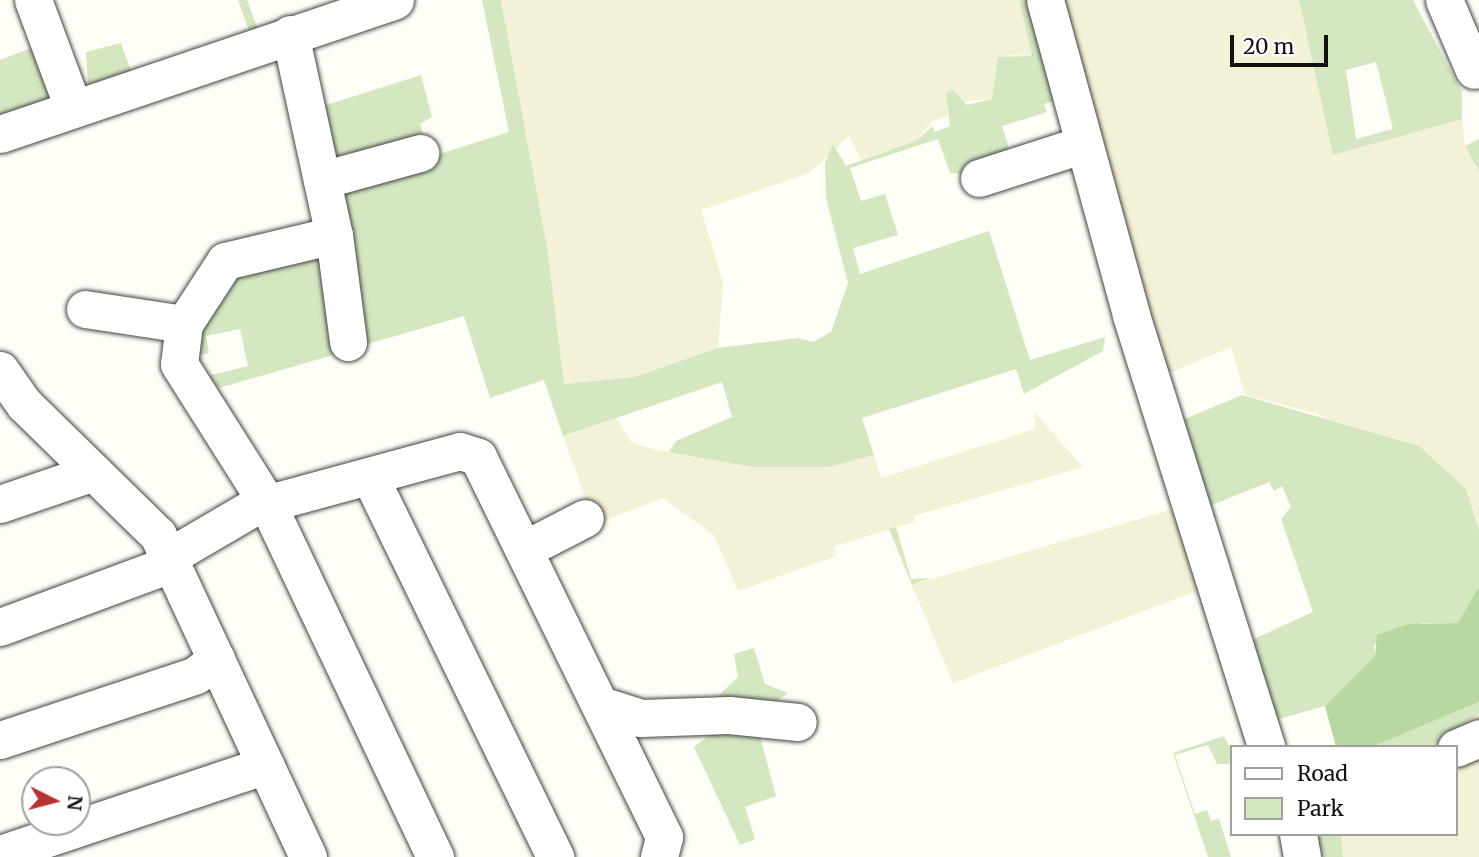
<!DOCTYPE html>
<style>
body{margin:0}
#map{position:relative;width:1479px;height:857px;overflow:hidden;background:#fefdf6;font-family:Merriweather,serif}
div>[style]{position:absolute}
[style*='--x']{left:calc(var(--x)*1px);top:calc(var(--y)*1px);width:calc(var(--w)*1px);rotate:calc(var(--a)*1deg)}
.farmland>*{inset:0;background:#f3f2d7}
.green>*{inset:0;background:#d4e7c1}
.forest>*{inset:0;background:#b8d7a1}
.roads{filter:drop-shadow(0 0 2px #444) drop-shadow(0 0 2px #444)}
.minor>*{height:37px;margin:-18.5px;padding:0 18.5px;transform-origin:18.5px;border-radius:18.5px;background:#fff}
span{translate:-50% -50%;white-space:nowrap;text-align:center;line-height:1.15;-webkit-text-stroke:7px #fff;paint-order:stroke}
.legend{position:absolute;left:1230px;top:745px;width:228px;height:91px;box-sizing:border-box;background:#fff;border:2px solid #a0a0a0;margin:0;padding:9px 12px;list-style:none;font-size:21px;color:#111}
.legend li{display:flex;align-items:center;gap:14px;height:35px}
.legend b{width:35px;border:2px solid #a0a0a0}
.north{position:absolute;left:21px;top:766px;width:70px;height:70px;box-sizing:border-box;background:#fff;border:2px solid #a0a0a0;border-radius:50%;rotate:96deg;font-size:19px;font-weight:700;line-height:28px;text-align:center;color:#111}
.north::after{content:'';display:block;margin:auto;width:24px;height:32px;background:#b73336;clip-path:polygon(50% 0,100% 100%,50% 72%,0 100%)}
.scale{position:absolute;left:1230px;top:35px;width:98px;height:32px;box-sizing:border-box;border:4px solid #111;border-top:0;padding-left:9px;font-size:21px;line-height:24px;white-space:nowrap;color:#111;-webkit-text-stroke:5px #fff;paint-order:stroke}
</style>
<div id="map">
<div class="farmland">
<i style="clip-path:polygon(501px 0,1019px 0,1032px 56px,1011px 55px,993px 99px,948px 102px,947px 116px,931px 122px,917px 140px,861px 160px,849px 136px,809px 173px,701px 210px,723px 282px,718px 348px,634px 377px,564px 384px,548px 253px)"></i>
<i style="clip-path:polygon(1056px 0,1299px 0,1334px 154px,1462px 119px,1465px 146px,1479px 171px,1479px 530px,1466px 488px,1315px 413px,1245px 395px,1231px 347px,1160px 377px)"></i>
<i style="clip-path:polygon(1035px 413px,1083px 467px,914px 516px,915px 522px,834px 546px,836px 556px,738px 591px,714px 535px,663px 498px,595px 524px,563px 436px,616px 418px,631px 442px,655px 450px,829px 467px,874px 455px,881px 478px,1035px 429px)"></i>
<i style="clip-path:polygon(1184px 506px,1210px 586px,953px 683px,912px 585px)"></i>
<i style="clip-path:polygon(1479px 713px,1479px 857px,1343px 857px,1341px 834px,1456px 834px,1456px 747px,1404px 747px,1433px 745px)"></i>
</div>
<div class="green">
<i style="clip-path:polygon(238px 0,247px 0,258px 30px,275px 19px,280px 27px,251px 37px)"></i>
<i style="clip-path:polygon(482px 0,501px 0,548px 253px,564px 384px,634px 377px,718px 348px,799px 338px,813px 342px,831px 332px,848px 283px,826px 198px,825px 163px,833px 144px,846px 166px,917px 140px,933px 126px,935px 132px,950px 126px,946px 93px,953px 90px,967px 105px,992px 99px,998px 57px,1032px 56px,1019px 0,1036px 0,1059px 99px,1044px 104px,1047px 112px,1002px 126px,1012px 159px,970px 174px,950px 173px,938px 139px,850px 168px,861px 201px,885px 194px,898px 235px,853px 248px,860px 274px,989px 231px,1030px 360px,1105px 337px,1103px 351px,1024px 394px,1016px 369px,862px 418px,874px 455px,829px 467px,753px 467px,669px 452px,676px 441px,732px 417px,722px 382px,563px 436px,544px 380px,490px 398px,464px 316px,361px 346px,335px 187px,509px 132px)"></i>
<i style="clip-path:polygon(evenodd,1299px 0,1413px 0,1462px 92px,1462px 119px,1333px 155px,1299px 0,1376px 62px,1393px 129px,1356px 139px,1346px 70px,1376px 62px)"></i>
<i style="clip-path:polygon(121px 43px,134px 80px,88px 87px,86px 52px)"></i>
<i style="clip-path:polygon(34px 47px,55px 100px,0 123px,0 60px)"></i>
<i style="clip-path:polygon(421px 75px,432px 117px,420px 124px,424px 139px,336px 159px,320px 107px)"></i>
<i style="clip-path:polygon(1479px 139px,1479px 171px,1465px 146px)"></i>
<i style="clip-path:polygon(326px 245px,340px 353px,219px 388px,208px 376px,248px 366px,240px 329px,206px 336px,209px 353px,190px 357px,186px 340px,232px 269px)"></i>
<i style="clip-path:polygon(1242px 395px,1419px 446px,1466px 489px,1479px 530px,1479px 587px,1470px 613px,1458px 623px,1422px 623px,1374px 645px,1375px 656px,1325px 706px,1272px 721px,1245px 643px,1313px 612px,1281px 519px,1291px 507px,1282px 486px,1274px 491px,1269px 482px,1202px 509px,1173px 424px)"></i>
<i style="clip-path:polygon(896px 527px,911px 579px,931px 578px,912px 585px,889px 529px)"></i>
<i style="clip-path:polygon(754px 648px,765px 684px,788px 693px,774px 703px,714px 700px,738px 677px,734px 654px)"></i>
<i style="clip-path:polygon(1479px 702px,1479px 713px,1433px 745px,1372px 747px)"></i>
<i style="clip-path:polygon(723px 725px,760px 736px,776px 796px,745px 807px,755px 839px,740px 845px,694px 747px)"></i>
<i style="clip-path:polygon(1224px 736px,1232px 751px,1229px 764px,1217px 764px,1208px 745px,1175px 755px,1195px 814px,1207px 810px,1211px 821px,1219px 819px,1231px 857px,1208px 857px,1173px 753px)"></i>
<i style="clip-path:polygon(1315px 834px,1341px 834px,1343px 857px,1323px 857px)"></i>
</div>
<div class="forest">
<i style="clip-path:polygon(1479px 587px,1479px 702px,1372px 747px,1336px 747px,1325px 706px,1375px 656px,1377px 635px,1408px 624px,1458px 623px)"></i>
</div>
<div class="roads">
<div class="minor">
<i style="--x:33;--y:0;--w:112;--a:69.6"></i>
<i style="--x:1045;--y:0;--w:327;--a:74.7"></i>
<i style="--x:1131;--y:315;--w:453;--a:72.6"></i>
<i style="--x:1444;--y:0;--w:76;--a:66.8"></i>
<i style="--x:290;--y:34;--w:206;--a:77.7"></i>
<i style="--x:334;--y:235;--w:108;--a:82.5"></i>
<i style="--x:0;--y:134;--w:417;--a:-18.7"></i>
<i style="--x:979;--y:178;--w:107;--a:-17.9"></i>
<i style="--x:322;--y:180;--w:102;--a:-15.4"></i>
<i style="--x:334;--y:235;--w:112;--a:166.6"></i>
<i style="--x:225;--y:261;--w:75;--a:123.1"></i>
<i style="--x:184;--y:324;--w:40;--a:97.1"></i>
<i style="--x:179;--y:364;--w:165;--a:57.7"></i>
<i style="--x:267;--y:503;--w:392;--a:64.6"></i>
<i style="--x:85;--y:309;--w:100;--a:8.6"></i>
<i style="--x:0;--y:370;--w:42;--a:54.8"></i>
<i style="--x:24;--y:404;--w:187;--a:44.4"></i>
<i style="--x:158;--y:535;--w:355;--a:65"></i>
<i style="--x:370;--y:477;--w:423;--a:64"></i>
<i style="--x:0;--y:504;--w:99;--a:-18.8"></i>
<i style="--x:527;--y:548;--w:65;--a:-27.3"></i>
<i style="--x:170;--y:556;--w:97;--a:-30.3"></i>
<i style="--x:254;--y:507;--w:213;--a:-15.2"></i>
<i style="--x:460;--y:451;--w:19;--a:18"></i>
<i style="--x:478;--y:457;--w:423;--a:63.9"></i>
<i style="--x:664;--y:837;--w:21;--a:104"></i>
<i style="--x:0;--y:627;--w:184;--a:-20.3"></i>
<i style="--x:600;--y:705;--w:43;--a:17.6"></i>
<i style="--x:641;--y:718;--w:88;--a:-2"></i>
<i style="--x:729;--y:715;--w:69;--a:5.8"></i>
<i style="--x:0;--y:740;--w:206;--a:-18.3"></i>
<i style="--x:196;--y:675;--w:26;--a:-39"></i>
<i style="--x:1456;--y:748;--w:25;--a:-23"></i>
<i style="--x:1298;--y:834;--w:23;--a:80"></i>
<i style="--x:0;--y:854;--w:280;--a:-18.5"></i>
</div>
</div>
<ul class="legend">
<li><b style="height:9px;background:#fff"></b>Road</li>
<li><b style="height:19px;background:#d4e7c1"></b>Park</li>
</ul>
<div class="north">N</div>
<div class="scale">20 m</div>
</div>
